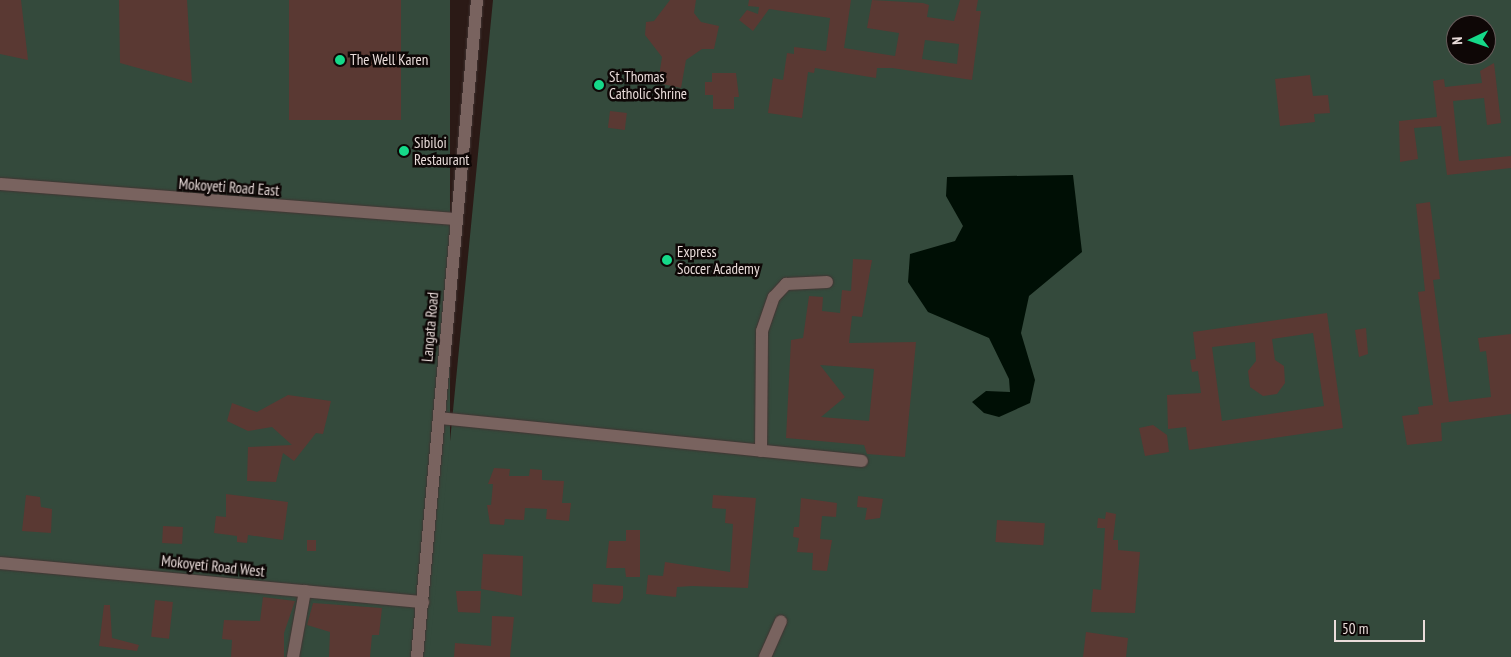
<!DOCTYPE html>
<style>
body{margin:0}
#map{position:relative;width:1511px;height:657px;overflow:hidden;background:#2b1a16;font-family:"PT Sans Narrow",sans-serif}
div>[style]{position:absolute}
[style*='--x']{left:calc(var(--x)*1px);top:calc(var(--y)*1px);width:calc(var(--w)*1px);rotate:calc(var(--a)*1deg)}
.green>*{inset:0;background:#344a3c;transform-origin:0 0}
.water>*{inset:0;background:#000f05}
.building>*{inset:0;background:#5a3933;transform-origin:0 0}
.roads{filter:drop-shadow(0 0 1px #423432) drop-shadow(0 0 1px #423432)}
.minor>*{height:12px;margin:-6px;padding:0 6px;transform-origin:6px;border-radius:6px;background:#79635f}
.secondary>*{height:12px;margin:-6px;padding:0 6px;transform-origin:6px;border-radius:6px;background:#79635f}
.dots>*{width:14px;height:14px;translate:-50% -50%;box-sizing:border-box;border:2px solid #0e0706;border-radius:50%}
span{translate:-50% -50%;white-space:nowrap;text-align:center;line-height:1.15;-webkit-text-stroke:5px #0e0706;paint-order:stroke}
.poi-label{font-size:15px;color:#e9dcda}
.left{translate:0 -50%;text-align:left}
.street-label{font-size:15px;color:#e9dcda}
.north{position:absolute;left:1446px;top:15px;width:50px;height:50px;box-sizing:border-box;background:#0e0706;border:1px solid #665c5b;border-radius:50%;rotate:267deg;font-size:14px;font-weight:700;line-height:20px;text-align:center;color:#e9dcda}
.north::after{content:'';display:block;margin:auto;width:18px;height:22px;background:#15d989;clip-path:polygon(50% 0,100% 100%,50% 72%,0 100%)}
.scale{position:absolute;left:1334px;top:620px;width:91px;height:22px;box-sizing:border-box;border:2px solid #e9dcda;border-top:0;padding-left:6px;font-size:15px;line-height:18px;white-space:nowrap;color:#e9dcda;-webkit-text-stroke:4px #0e0706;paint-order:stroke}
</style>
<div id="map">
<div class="green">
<i style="left:0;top:0;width:450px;height:657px"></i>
<i style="clip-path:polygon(evenodd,493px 0,1511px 0,1511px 657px,429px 657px,493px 0,1456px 25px,1486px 25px,1486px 55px,1456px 55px,1456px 25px)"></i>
</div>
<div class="water">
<i style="clip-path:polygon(1073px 175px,1082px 252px,1029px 296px,1021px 333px,1035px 380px,1030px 403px,999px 417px,984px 413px,972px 402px,986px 391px,1010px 392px,1009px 379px,989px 338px,928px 312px,908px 282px,910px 254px,955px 241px,963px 226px,946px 196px,947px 177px)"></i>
</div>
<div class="building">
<i style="clip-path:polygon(0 0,21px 0,28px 60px,0 54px)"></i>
<i style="clip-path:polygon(119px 0,187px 0,192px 83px,120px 63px)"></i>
<i style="left:289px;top:0;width:112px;height:120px"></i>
<i style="clip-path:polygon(670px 0,696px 0,694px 13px,701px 22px,719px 26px,714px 49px,702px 49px,686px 60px,681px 88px,658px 83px,662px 57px,645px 35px,646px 22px,654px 21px)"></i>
<i style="clip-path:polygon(evenodd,749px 0,851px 0,844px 48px,895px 56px,899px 33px,867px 28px,872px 0,923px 3px,929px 5px,927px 17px,954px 21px,960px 0,978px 0,976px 11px,981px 11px,972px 80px,892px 68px,877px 68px,876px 78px,815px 68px,814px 73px,808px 72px,802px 118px,768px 113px,773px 78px,783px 80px,787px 53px,794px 54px,794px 47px,826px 51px,830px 18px,769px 9px,753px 31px,739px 20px,747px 10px,758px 14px,759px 7px,748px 6px,749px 0,925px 40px,959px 44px,957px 64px,922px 59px,925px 40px)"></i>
<i style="clip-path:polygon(1494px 63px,1501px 123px,1487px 125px,1484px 98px,1453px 101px,1459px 161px,1511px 156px,1511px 168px,1447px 175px,1441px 126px,1414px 128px,1418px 159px,1400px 162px,1399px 121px,1437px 117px,1433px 81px,1444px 79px,1445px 87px,1482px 83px,1480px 71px)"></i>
<i style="clip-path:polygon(712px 73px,736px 73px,739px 97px,734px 97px,734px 109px,713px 109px,713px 95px,705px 95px,705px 82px,712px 82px)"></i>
<i style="clip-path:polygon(1310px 75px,1313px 96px,1328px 95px,1330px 113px,1314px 114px,1315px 122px,1280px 126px,1275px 79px)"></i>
<i style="left:610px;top:111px;width:17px;height:17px;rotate:7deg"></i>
<i style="clip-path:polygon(1430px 202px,1440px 279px,1433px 280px,1449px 402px,1491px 397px,1486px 351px,1480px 352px,1478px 338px,1511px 334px,1511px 414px,1441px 423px,1442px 441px,1407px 445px,1402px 416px,1419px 414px,1418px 407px,1433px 405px,1418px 292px,1425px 291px,1416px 204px)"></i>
<i style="clip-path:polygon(evenodd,853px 259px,872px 260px,862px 317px,852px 316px,849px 343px,916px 342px,905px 457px,867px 454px,864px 445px,786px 438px,791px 340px,803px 338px,809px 296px,823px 297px,822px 311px,840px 313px,842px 290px,851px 291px,853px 259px,820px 365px,874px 369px,869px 421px,821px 417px,845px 397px,820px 365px)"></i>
<i style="clip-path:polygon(evenodd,1327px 313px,1343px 428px,1189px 450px,1186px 427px,1168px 429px,1167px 395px,1201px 393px,1198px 371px,1192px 372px,1190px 360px,1196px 359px,1193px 332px,1327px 313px,1313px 333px,1324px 406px,1222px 421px,1212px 347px,1255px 342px,1256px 361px,1248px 371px,1250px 387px,1263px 396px,1277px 394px,1285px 383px,1284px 366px,1275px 360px,1272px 339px,1313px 333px)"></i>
<i style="clip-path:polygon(1366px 328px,1368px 354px,1359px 357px,1355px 330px)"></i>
<i style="clip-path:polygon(288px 395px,331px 401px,323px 434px,316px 433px,294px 461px,283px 453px,276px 482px,247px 481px,248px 447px,292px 445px,272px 427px,248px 431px,227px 421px,232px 403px,257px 412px)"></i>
<i style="clip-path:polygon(1153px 425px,1167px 435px,1169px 452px,1145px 456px,1139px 428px)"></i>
<i style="clip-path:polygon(494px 468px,510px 469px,509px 476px,529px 476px,530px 469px,542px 470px,542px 480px,564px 481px,562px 503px,571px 503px,569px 521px,546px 519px,547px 509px,525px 508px,524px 520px,505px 519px,504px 525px,490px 524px,487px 505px,491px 505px,493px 484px,488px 484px)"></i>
<i style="clip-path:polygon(226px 494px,288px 502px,283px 540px,248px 535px,247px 543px,237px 542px,237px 536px,214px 533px,216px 516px,226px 517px)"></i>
<i style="clip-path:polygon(26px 495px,40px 497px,41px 507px,52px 509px,51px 533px,22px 531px)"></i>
<i style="clip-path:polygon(713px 495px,756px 498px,748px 588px,692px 586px,677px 587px,676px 597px,646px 594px,648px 575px,663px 576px,665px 562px,730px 572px,733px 524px,725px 523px,726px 509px,712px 508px)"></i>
<i style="clip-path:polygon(858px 496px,883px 499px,880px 518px,865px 520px,867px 508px,857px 507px)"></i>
<i style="clip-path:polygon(801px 498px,837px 503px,836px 517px,822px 516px,820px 539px,832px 540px,827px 571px,812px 570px,813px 553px,797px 552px,799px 538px,793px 537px,794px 527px,799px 527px)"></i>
<i style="clip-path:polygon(1106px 512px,1116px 514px,1113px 540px,1118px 540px,1118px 550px,1140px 552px,1135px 613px,1091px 612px,1093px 589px,1101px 590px,1105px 528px,1097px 528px,1098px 518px,1105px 519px)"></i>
<i style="left:997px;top:520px;width:48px;height:22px;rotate:4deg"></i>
<i style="left:163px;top:526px;width:20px;height:17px;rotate:3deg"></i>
<i style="clip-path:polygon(626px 530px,640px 530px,640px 577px,626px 577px,625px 568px,606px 568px,609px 541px,626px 541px)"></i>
<i style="left:307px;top:540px;width:9px;height:11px"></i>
<i style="clip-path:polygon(483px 554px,523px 556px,522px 596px,481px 589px)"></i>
<i style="clip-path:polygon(593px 584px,623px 586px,623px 598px,619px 604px,592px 602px)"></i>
<i style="clip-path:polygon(456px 591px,481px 591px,480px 613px,458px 612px)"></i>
<i style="clip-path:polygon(263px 597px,295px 601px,284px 633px,284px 657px,231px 657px,232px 640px,222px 639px,224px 620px,260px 621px)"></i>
<i style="left:155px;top:600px;width:18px;height:37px;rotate:6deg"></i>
<i style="clip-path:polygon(313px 603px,382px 608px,379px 635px,372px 635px,370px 657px,329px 657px,330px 632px,307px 625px)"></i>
<i style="clip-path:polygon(104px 605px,110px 605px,112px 638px,139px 645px,137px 651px,99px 646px)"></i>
<i style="clip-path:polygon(492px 616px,514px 617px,510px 657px,454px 657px,455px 643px,491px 646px)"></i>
<i style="clip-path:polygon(1086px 632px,1128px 638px,1126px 657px,1083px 657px)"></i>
</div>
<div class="roads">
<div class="minor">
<i style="--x:0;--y:184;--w:457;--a:4.4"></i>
<i style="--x:439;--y:418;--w:425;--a:5.8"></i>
<i style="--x:761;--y:451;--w:120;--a:-89.5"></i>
<i style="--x:762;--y:331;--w:36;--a:-71"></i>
<i style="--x:774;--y:297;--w:18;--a:-47"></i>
<i style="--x:786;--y:284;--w:41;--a:-2.8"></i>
<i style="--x:0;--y:563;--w:425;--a:5.3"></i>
<i style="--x:293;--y:657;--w:67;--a:-79.7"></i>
<i style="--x:765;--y:657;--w:39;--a:-66"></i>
</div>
<div class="secondary">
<i style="--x:417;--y:657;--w:660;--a:-84.78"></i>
</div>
</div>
<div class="dots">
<i style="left:340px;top:60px;background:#15d989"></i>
<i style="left:599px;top:85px;background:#15d989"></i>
<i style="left:404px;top:151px;background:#15d989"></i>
<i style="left:667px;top:260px;background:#15d989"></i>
</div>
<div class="poi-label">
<span class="left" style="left:350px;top:60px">The Well Karen</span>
<span class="left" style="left:609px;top:85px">St. Thomas<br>Catholic Shrine</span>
<span class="left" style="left:414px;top:151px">Sibiloi<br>Restaurant</span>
<span class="left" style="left:677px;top:260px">Express<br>Soccer Academy</span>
</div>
<div class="street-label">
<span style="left:229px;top:187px;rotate:4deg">Mokoyeti Road East</span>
<span style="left:430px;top:327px;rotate:-85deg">Langata Road</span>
<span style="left:213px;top:566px;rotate:6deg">Mokoyeti Road West</span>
</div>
<div class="north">N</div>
<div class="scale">50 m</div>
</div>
